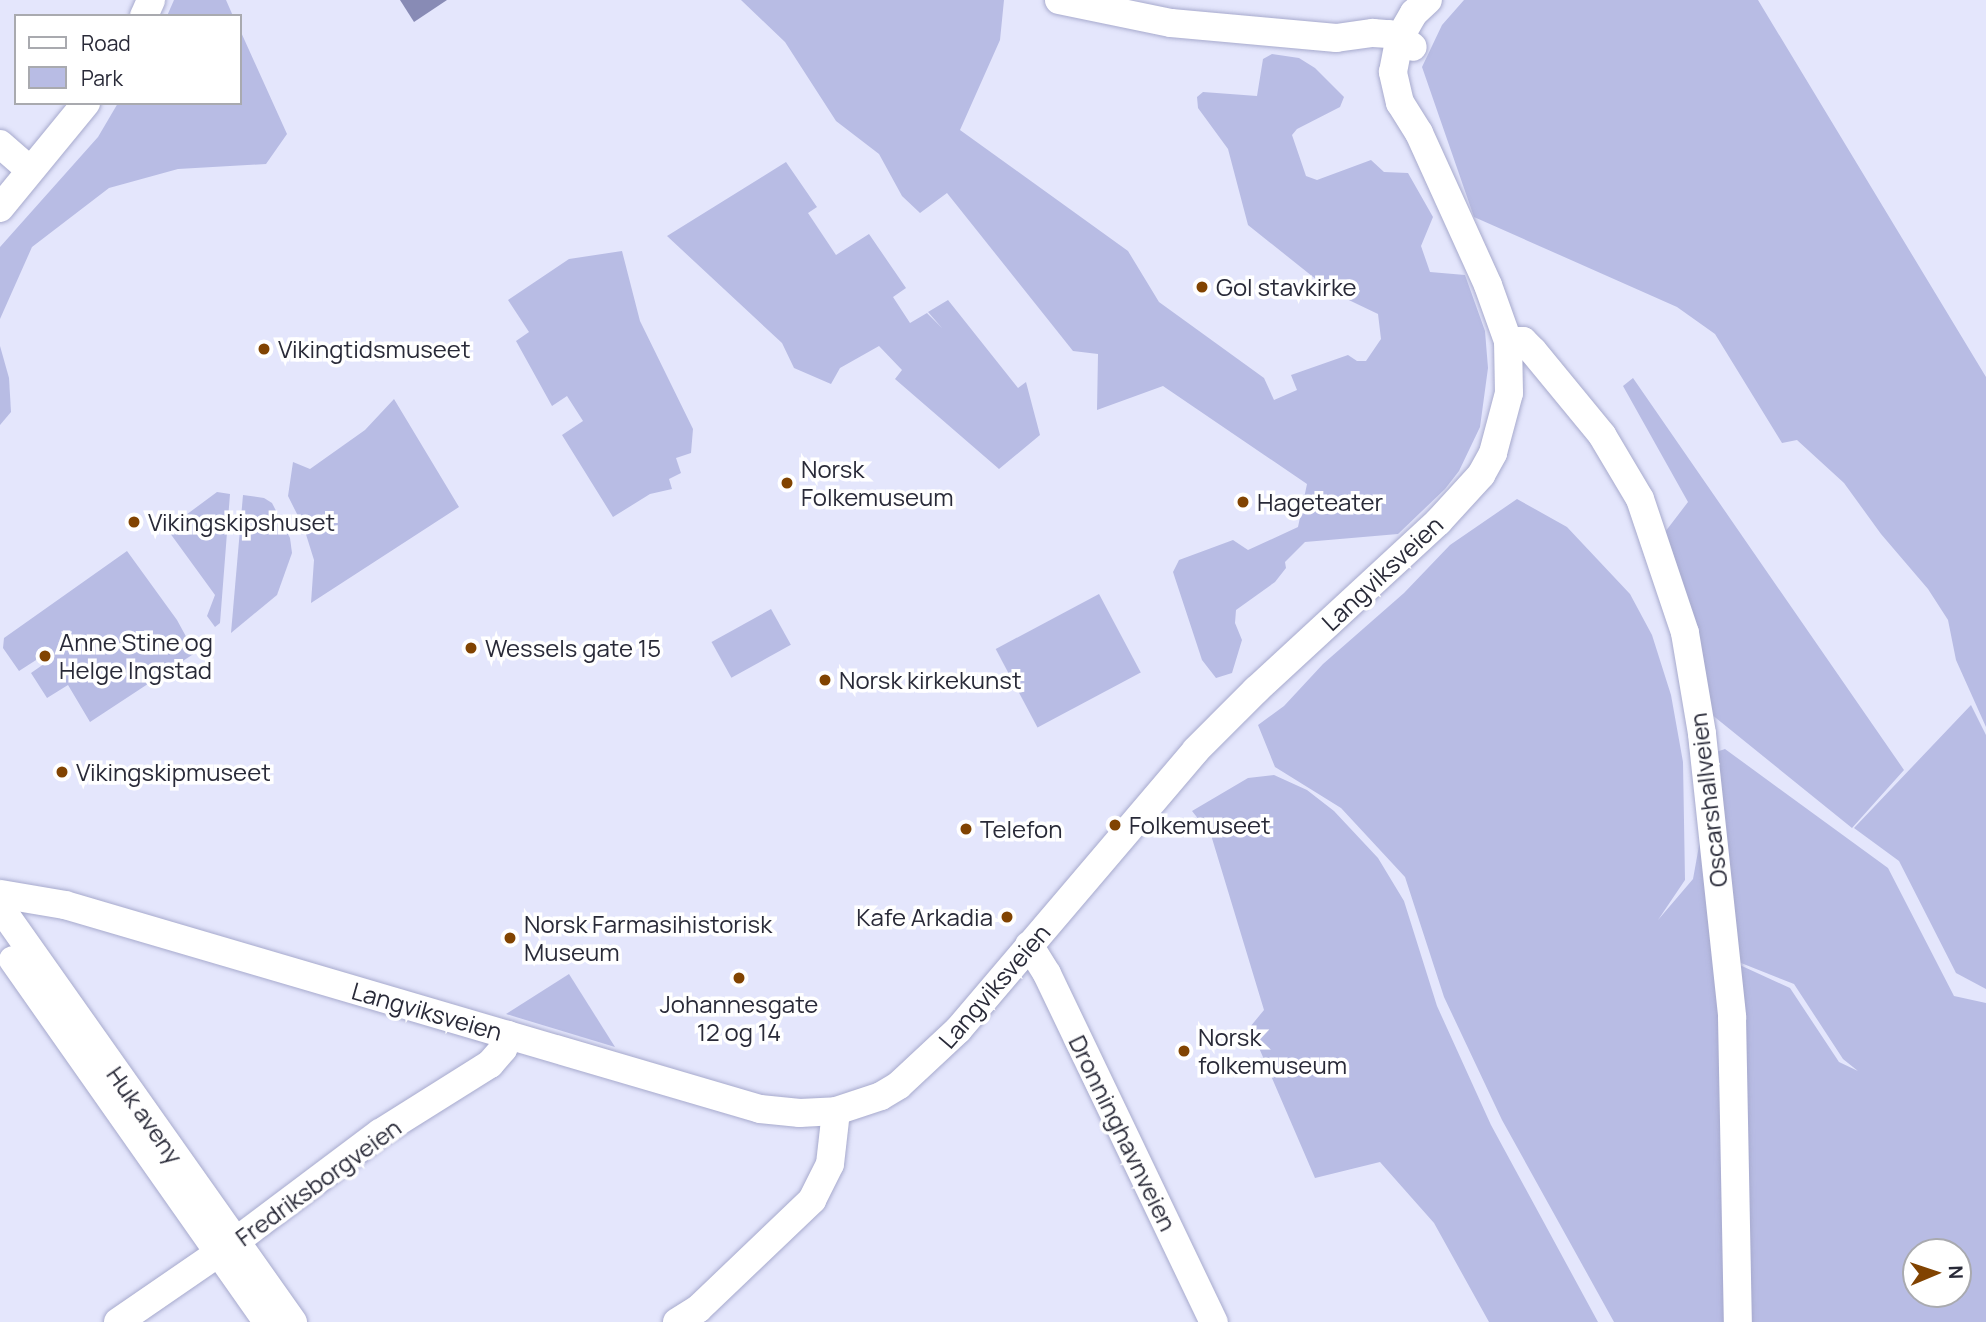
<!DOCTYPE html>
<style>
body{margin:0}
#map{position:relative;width:1986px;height:1322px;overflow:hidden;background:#e4e6fc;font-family:Manrope,sans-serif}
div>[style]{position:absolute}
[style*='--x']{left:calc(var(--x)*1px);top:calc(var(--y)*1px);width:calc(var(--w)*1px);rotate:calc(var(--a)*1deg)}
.green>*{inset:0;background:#b8bce4;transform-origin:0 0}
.water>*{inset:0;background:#888bb5}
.roads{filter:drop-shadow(0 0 2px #a7aacd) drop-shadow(0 0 2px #a7aacd)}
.minor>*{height:28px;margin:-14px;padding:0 14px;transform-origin:14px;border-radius:14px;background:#fff}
.dots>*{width:19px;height:19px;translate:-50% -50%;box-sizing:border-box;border:4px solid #fff;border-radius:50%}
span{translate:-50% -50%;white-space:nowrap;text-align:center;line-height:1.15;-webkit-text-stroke:7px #fff;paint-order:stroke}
.poi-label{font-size:24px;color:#292a38}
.left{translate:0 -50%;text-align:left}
.right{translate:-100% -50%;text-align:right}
.street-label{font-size:24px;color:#292a38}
.legend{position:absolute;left:14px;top:14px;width:228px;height:91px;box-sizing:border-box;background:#fff;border:2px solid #a9aaaf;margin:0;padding:9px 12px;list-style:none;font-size:21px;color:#292a38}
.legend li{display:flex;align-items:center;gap:14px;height:35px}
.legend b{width:35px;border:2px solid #a9aaaf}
.north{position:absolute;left:1902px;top:1238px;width:70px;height:70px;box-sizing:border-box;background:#fff;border:2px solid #a9aaaf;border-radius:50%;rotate:88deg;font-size:19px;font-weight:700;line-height:28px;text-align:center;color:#292a38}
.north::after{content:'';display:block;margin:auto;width:24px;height:32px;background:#814301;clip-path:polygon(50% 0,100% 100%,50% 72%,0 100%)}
</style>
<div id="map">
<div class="green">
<i style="clip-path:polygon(174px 0,226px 0,233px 16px,167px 16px)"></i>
<i style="clip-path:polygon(741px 0,1004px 0,1000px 40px,960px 130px,1128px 251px,1159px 302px,1264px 378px,1274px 400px,1297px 390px,1291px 375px,1348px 355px,1357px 361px,1366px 361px,1381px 339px,1378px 314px,1332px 292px,1248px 225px,1228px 149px,1198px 108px,1197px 97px,1203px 92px,1257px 96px,1263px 59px,1272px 54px,1299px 58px,1315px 68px,1344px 97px,1340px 107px,1297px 129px,1292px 135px,1306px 176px,1317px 180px,1371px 160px,1384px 172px,1408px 173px,1433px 217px,1421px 246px,1430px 272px,1465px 275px,1485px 331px,1488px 368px,1480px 427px,1459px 471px,1445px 489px,1398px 534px,1305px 542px,1285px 562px,1286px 568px,1275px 582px,1236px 610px,1235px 623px,1242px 640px,1232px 673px,1216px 678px,1202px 660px,1173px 572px,1179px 560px,1233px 540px,1248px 550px,1298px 527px,1307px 484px,1163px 386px,1097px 410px,1098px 354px,1073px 351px,947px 193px,920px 213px,902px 196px,879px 154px,836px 121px,785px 42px)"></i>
<i style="clip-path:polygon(1464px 0,1758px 0,1986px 377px,1986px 727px,1956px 660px,1948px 620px,1928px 589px,1881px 534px,1844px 483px,1797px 440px,1782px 443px,1715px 334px,1677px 307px,1474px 217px,1422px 67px,1442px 25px)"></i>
<i style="clip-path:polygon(240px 30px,287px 134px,266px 164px,178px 169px,109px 188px,32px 247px,0 319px,0 247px,98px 137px,118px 103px,240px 103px)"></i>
<i style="clip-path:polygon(786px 162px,817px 207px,808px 213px,836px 255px,869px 234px,906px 288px,893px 297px,910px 323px,927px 313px,942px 328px,928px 312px,948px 300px,1018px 388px,1026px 382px,1040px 435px,999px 469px,895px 379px,902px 370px,879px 346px,840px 368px,831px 384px,794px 368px,782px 343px,667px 236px)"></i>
<i style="clip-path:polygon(622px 251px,640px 321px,693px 429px,691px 453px,676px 458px,681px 473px,669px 479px,672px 489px,650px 494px,613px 517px,562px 435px,583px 421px,567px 396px,552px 406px,516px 341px,529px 332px,508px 300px,569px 259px)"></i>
<i style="clip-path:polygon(0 346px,9px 378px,11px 412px,0 425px)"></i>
<i style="clip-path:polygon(1633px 378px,1904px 770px,1852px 828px,1711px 714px,1662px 536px,1688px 502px,1623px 386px)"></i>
<i style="clip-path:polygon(394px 399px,459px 507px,311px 603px,314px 560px,304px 528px,288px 496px,293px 462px,310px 469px,365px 430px)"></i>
<i style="clip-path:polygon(217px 492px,230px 494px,220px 623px,215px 627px,207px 616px,215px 595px,167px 529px)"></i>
<i style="clip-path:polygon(243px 495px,264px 498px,272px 503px,290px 538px,292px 553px,277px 595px,231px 633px)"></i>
<i style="clip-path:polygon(evenodd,1517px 499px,1567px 527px,1630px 594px,1652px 635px,1671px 695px,1683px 762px,1685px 880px,1658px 920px,1693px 879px,1716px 752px,1725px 749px,1888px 868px,1954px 996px,1986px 1003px,1986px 1322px,1746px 1322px,1731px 961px,1790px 988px,1839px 1062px,1858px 1071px,1843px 1059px,1794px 984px,1731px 959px,1725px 1047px,1729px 1322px,1614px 1322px,1502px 1120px,1444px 997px,1405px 877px,1341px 808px,1275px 767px,1258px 725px,1284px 706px,1323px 664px,1404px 593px,1450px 545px,1517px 499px,1916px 1252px,1958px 1252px,1958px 1294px,1916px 1294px,1916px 1252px)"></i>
<i style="clip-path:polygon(127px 551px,177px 620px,195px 653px,90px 722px,68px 685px,47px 698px,31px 673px,51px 659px,47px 653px,19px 671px,3px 648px,4px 638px)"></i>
<i style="left:1099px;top:594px;width:89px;height:117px;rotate:62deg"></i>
<i style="left:771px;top:609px;width:41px;height:68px;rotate:61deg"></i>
<i style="clip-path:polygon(1971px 705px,1986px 735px,1986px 989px,1956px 973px,1899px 861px,1854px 828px)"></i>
<i style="clip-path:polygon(1274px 775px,1307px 790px,1334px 811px,1378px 858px,1404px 901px,1437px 1006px,1491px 1125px,1598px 1322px,1489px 1322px,1434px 1223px,1380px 1162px,1315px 1178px,1250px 1027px,1264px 1010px,1211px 835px,1192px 811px,1248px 778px)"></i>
<i style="clip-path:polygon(569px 974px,615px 1047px,506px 1014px)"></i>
</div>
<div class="water">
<i style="clip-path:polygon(400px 0,447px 0,414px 22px)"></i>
</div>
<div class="roads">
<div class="minor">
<i style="--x:1059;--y:0;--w:114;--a:11.6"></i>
<i style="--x:1171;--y:23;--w:166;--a:5.2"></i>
<i style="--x:1336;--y:38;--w:37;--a:-8"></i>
<i style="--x:1373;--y:33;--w:16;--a:4"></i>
<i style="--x:1389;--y:34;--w:11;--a:15"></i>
<i style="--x:1400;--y:37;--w:16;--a:38"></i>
<i style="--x:144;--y:16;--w:17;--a:-66"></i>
<i style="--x:0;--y:144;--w:40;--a:41"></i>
<i style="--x:0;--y:208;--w:136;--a:-50.7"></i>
<i style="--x:1508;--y:341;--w:15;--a:0"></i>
<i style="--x:1523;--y:341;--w:14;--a:45"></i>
<i style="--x:1533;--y:351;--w:109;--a:50.6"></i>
<i style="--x:1602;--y:435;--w:74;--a:59.3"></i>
<i style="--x:1640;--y:499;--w:141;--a:71.4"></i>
<i style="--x:1685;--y:633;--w:102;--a:80.4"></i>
<i style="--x:1702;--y:734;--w:285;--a:83.9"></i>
<i style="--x:1732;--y:1017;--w:305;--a:88.9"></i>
<i style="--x:0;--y:894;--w:66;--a:9.6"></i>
<i style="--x:65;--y:905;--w:724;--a:16.36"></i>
<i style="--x:760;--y:1109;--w:40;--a:5.7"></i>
<i style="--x:800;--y:1113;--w:36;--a:-3"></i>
<i style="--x:836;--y:1111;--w:47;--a:-18.4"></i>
<i style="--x:881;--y:1096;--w:21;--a:-31"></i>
<i style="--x:899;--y:1085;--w:81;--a:-43"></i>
<i style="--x:958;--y:1030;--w:367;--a:-49.6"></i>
<i style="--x:1196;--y:750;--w:85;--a:-45"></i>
<i style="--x:1256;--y:690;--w:248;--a:-42.7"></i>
<i style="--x:1438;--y:522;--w:64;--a:-47.5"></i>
<i style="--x:1481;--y:475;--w:25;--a:-61"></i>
<i style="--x:1493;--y:453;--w:62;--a:-75.1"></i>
<i style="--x:1509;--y:393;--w:52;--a:-91.1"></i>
<i style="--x:1508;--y:341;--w:59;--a:-109.7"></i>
<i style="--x:1488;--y:285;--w:167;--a:-114.4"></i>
<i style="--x:1419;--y:133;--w:36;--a:-122"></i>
<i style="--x:1400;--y:103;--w:32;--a:-103"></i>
<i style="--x:1393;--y:72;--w:36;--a:-79"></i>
<i style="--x:1400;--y:37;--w:28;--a:-60"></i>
<i style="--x:1414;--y:13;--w:19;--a:-43"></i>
<i style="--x:0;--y:907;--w:508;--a:54.78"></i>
<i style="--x:1029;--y:945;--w:34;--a:58"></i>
<i style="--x:1047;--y:974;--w:386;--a:64.4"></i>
<i style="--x:13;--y:960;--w:442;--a:54.9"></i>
<i style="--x:118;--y:1322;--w:143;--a:-34.5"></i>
<i style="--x:236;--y:1241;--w:180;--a:-36.9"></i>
<i style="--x:380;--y:1133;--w:130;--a:-32.1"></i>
<i style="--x:490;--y:1064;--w:20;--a:-49"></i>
<i style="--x:503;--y:1049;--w:15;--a:-70"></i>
<i style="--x:677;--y:1322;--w:25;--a:-32"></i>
<i style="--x:698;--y:1309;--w:158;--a:-43.7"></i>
<i style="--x:812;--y:1200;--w:40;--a:-63.4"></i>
<i style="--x:830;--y:1164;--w:53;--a:-83.5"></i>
</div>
</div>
<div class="dots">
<i style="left:1202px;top:287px;background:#814301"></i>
<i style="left:264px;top:349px;background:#814301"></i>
<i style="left:787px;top:483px;background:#814301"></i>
<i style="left:1243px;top:502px;background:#814301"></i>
<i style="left:134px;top:522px;background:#814301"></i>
<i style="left:471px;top:648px;background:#814301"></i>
<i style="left:45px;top:656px;background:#814301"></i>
<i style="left:825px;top:680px;background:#814301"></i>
<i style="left:62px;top:772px;background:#814301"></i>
<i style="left:1115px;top:825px;background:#814301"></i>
<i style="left:966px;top:829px;background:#814301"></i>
<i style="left:1007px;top:917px;background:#814301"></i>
<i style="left:510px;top:938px;background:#814301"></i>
<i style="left:739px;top:978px;background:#814301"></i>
<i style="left:1184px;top:1051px;background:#814301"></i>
</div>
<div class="poi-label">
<span class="left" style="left:1216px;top:287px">Gol stavkirke</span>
<span class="left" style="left:278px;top:349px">Vikingtidsmuseet</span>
<span class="left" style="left:801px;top:483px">Norsk<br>Folkemuseum</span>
<span class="left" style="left:1257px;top:502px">Hageteater</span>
<span class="left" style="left:148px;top:522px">Vikingskipshuset</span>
<span class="left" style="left:59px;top:656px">Anne Stine og<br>Helge Ingstad</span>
<span class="left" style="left:485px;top:648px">Wessels gate 15</span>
<span class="left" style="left:839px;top:680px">Norsk kirkekunst</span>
<span class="left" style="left:76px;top:772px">Vikingskipmuseet</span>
<span class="left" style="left:1129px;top:825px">Folkemuseet</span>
<span class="left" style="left:980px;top:829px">Telefon</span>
<span class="right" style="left:993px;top:917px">Kafe Arkadia</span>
<span class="left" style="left:524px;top:938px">Norsk Farmasihistorisk<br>Museum</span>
<span style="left:739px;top:1018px">Johannesgate<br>12 og 14</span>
<span class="left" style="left:1198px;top:1051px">Norsk<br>folkemuseum</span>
</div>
<div class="street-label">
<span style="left:1382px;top:573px;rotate:-43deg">Langviksveien</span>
<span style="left:1708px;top:800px;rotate:-97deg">Oscarshallveien</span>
<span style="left:994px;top:986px;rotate:-49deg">Langviksveien</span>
<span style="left:427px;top:1011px;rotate:16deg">Langviksveien</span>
<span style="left:145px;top:1115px;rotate:55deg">Huk aveny</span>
<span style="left:1123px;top:1133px;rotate:64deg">Dronninghavnveien</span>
<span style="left:318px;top:1182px;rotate:-36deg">Fredriksborgveien</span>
</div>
<ul class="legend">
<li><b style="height:9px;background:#fff"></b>Road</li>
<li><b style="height:19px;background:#b8bce4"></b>Park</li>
</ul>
<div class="north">N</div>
</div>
